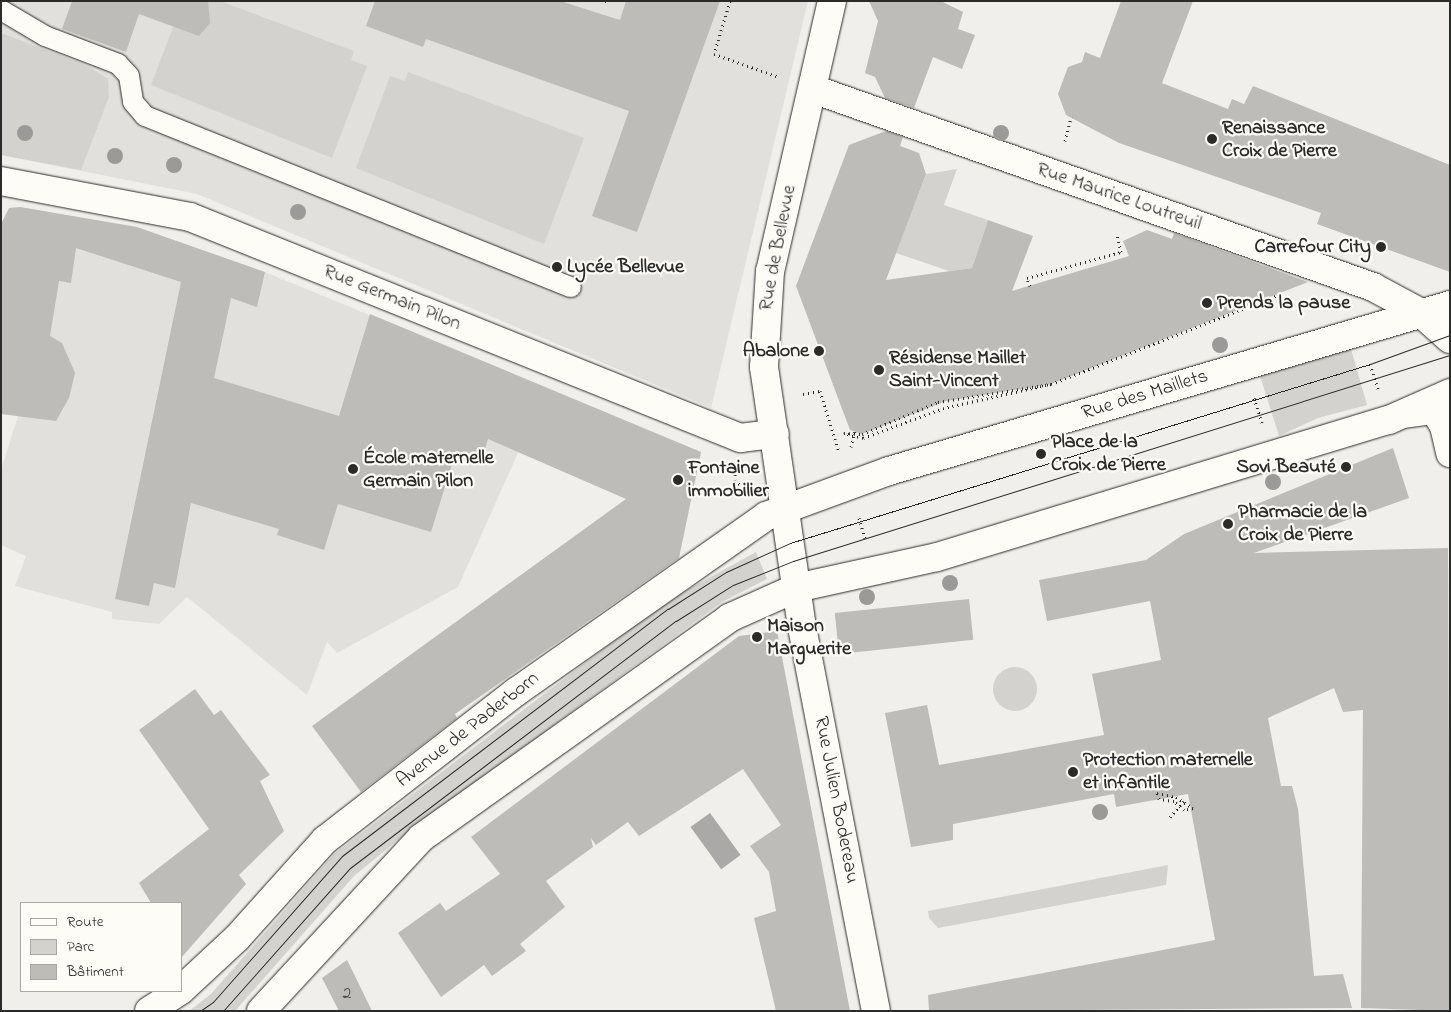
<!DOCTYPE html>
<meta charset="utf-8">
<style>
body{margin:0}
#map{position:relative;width:1451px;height:1012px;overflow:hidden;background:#f0efeb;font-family:"Indie Flower",sans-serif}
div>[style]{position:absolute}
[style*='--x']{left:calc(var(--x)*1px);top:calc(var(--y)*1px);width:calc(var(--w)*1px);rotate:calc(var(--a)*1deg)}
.built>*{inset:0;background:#e1e0dc}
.green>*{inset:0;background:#d3d2cf}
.round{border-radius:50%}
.water>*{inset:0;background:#aaa9a7;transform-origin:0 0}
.building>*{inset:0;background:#bdbcb8;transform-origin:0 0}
.path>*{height:3px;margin-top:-1.5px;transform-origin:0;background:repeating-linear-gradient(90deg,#2b2b2b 0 1px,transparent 0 5px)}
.roads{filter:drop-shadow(0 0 1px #2b2b2b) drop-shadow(0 0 1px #2b2b2b)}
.lane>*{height:20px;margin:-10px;padding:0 10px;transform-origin:10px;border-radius:10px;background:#fdfcf7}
.street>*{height:28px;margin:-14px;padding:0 14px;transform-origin:14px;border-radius:14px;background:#fdfcf7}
.primary>*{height:28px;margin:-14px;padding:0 14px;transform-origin:14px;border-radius:14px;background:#fdfcf7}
.tram>*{height:1px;margin:-0.5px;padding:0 0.5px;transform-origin:0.5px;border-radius:0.5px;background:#2b2b2b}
.trees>*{width:16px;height:16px;margin:-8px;border-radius:50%;background:#9b9a98}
.dots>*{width:14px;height:14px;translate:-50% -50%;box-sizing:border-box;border:2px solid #fdfcf7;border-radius:50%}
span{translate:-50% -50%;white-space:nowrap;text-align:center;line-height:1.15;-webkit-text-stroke:4.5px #fdfcf7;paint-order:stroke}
.number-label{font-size:18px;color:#504f4e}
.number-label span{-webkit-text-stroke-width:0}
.poi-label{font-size:20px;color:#2b2b2b;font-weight:700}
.left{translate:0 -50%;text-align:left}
.right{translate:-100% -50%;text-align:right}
.street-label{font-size:20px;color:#2b2b2b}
.frame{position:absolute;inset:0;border:2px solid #2b2b2b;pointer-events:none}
.legend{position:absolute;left:20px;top:902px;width:162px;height:90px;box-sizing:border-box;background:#fdfcf7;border:1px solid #a9a8a5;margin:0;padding:6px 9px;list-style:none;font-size:15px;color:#2b2b2b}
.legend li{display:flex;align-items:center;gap:10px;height:25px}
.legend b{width:25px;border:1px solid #a9a8a5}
</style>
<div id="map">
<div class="built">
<i style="clip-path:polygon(1px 1px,808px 1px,711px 408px,197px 194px,1px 155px)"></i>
<i style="clip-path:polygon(20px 207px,114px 224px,265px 272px,547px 388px,458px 587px,337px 653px,327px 642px,307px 695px,187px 597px,159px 624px,112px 619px,112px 612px,15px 586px,26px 556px,1px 545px,1px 470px,18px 416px)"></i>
</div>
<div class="green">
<i style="clip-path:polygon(183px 1px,220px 1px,354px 51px,351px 60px,367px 66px,332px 158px,151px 85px)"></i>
<i style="clip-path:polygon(1px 33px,88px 66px,108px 79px,109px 97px,81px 170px,1px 155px)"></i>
<i style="clip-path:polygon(408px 72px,584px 138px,544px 244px,356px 168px,390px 76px,405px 81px)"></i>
<i style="clip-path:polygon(957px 169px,944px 205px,988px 220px,972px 268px,949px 271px,896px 253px,926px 174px)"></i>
<i style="clip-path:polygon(1351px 349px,1367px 405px,1318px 418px,1279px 436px,1260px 376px)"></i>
<i style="clip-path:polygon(756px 552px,767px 579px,722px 602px,404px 835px,354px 876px,235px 1011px,189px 1011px,211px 994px,334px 854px,665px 602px)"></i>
<i class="round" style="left:993px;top:667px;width:44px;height:44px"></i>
<i style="clip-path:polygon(1168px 865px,1166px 885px,938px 928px,929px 918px,928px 911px)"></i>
</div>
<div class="water">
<i style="left:710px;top:813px;width:52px;height:24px;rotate:54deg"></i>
</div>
<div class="building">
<i style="clip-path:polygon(72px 1px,208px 1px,210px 23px,199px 36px,139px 14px,126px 52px,62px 29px)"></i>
<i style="clip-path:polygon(375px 1px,560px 1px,620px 20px,626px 1px,720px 1px,637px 232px,592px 216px,629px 111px,426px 39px,423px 47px,366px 26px)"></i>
<i style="clip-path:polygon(869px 1px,941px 1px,963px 12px,958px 29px,975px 35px,962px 69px,933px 57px,914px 108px,885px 98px,875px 77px,865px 73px,878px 21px)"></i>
<i style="clip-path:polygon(1121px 1px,1193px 1px,1162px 83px,1228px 109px,1232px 99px,1244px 104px,1253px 86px,1450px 165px,1450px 272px,1317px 224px,1321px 213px,1119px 143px,1066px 115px,1058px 94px,1068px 67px,1082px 62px,1085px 52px,1100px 58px)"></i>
<i style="clip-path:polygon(886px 131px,903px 137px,900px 146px,919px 153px,926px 174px,886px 280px,972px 268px,988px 220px,1033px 236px,1012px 291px,1129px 256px,1123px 241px,1147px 230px,1172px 239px,1174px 233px,1308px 282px,1051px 384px,946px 401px,862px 434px,850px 430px,796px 286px,849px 145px)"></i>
<i style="clip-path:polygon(20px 207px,137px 227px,265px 272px,257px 307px,231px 298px,214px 378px,339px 416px,370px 314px,701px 452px,679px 558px,455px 714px,457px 718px,361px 792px,312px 726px,626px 499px,488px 439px,482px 459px,456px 451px,431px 532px,338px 504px,324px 550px,277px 535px,279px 529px,191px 503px,175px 588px,154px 583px,149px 606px,115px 599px,181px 282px,76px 248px,71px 283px,59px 281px,50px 336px,62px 343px,75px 373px,69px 398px,56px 421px,1px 414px,1px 224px,9px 208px)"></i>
<i style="clip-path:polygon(1393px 448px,1409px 498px,1254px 553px,1448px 548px,1450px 1011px,1361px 1008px,1363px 710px,1343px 712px,1334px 688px,1268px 718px,1281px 786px,1292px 786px,1298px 809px,1314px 976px,1343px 974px,1352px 1008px,929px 1011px,928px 995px,1215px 940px,1188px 794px,1116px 807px,1114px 794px,953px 824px,953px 840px,911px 847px,885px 713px,927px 705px,939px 765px,1104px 735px,1092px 674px,1161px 660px,1150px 601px,1047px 621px,1039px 580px,1146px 560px,1184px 534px)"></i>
<i style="left:969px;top:599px;width:41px;height:135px;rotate:84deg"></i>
<i style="clip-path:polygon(777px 631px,850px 1011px,776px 1011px,754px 918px,776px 911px,769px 872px,750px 846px,781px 825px,743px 769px,639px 836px,628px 822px,596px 845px,591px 838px,593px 847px,546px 881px,565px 907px,520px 944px,526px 951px,492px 976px,484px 965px,441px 997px,398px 933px,440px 903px,446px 911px,500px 874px,471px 837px,739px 636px)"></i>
<i style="clip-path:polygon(195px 689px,214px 715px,221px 710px,270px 775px,260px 781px,284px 831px,239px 875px,246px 884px,181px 958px,181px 903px,151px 903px,139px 883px,209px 829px,139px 730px)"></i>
<i style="clip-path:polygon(347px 960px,354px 974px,372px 1011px,339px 1011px,322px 978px)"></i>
</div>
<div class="path">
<i style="--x:606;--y:1;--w:2;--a:63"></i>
<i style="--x:730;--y:1;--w:55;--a:106.8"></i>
<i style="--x:714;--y:54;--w:69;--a:19.5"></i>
<i style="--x:1065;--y:141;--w:25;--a:-76"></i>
<i style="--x:1030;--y:286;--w:9;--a:-111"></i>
<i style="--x:1027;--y:278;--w:98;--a:-15.5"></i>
<i style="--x:1121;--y:252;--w:18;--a:-103"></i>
<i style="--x:1370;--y:364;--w:26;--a:72"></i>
<i style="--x:1051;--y:384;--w:110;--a:167.4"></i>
<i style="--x:944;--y:408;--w:86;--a:159.7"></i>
<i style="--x:863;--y:438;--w:20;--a:-165"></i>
<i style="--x:844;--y:433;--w:18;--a:3"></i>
<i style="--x:862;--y:434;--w:82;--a:-22.8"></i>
<i style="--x:938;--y:402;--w:114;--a:-9.1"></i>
<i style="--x:1051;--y:384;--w:249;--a:-21.4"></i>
<i style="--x:803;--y:394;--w:17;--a:-10"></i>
<i style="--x:820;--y:391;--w:64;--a:72.7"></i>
<i style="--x:1254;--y:398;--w:26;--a:72"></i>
<i style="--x:851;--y:447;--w:16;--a:-76"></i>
<i style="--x:735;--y:470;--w:10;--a:90"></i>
<i style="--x:735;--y:480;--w:13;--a:42"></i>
<i style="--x:859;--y:518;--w:21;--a:73"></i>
<i style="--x:1157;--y:793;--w:19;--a:12"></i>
<i style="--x:1176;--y:797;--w:20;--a:33"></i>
<i style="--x:1193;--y:808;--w:9;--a:167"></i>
<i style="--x:1184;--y:810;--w:13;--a:-138"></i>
<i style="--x:1174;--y:801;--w:15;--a:-172"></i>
<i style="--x:1159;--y:799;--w:6;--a:-108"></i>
<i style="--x:1170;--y:817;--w:21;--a:-49"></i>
</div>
<div class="roads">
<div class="lane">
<i style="--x:1;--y:10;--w:51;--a:30.6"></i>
<i style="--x:45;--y:36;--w:78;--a:21"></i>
<i style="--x:118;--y:64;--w:16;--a:47"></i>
<i style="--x:129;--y:76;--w:26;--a:81"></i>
<i style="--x:133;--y:102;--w:18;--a:49"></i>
<i style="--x:145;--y:116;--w:459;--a:21.9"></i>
</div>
<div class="street">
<i style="--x:832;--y:1;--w:277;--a:102.9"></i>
<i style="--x:770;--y:271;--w:96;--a:93.6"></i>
<i style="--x:764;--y:367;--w:263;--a:81.7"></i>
<i style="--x:802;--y:627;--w:391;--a:79.1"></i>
<i style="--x:813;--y:89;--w:594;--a:19.47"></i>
<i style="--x:1373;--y:287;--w:55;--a:28.4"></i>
<i style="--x:1421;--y:313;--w:39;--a:42"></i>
<i style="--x:1;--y:181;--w:192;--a:10.8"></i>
<i style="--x:190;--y:217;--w:593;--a:21.89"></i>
<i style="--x:740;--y:438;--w:35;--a:-7"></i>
<i style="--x:1450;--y:413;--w:14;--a:115"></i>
<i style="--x:1444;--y:426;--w:28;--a:77"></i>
<i style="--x:1404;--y:414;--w:30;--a:-8"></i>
<i style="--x:1434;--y:410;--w:19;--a:58"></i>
</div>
<div class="primary">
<i style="--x:181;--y:990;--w:76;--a:-42.9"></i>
<i style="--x:237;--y:938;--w:132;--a:-48.1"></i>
<i style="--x:325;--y:840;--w:242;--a:-37.8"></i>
<i style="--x:516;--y:692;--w:306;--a:-35.1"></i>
<i style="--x:766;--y:516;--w:131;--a:-20.1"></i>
<i style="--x:889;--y:471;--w:585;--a:-16.48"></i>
<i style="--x:149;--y:1011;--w:37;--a:-33"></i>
<i style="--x:261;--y:1011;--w:236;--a:-47.2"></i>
<i style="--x:421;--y:838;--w:379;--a:-35.5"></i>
<i style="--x:729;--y:618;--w:73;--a:-24.1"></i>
<i style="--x:796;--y:588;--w:144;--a:-12.4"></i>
<i style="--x:937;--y:557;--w:472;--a:-16.9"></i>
<i style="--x:1389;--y:420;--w:67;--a:-23.9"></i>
</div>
</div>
<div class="tram">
<i style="--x:200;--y:1011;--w:16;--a:-35"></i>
<i style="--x:213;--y:1002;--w:195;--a:-48.5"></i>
<i style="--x:342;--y:856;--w:409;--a:-37.2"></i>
<i style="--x:668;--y:609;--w:69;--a:-32.5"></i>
<i style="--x:726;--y:572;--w:70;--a:-24.4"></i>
<i style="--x:790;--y:543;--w:607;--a:-17.15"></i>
<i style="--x:1370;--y:364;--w:85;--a:-19.9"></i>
<i style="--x:223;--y:1011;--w:191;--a:-48.4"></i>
<i style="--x:350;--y:868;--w:409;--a:-37.2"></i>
<i style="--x:676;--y:621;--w:67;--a:-32.3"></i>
<i style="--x:733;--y:585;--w:65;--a:-21.8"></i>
<i style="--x:793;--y:561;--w:689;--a:-17.41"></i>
</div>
<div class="trees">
<i style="left:25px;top:133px"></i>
<i style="left:1001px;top:133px"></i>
<i style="left:115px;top:156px"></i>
<i style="left:174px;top:165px"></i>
<i style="left:298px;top:212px"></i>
<i style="left:1220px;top:345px"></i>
<i style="left:1273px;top:482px"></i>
<i style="left:950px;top:583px"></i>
<i style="left:867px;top:597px"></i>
<i style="left:1100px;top:812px"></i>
</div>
<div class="dots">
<i style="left:1212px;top:139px;background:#2b2b2b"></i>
<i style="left:1381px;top:247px;background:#2b2b2b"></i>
<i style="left:557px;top:267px;background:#2b2b2b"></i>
<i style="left:1207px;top:303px;background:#2b2b2b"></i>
<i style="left:819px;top:351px;background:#2b2b2b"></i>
<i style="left:879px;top:370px;background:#2b2b2b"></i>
<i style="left:1041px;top:454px;background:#2b2b2b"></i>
<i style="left:1346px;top:467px;background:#2b2b2b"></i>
<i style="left:353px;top:469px;background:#2b2b2b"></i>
<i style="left:678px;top:480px;background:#2b2b2b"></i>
<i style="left:1228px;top:524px;background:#2b2b2b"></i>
<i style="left:757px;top:637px;background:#2b2b2b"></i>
<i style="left:1073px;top:772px;background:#2b2b2b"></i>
</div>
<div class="number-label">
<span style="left:347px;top:994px">2</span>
</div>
<div class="poi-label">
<span class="left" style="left:1222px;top:140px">Renaissance<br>Croix de Pierre</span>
<span class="right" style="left:1371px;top:247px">Carrefour City</span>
<span class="left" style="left:567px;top:267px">Lycée Bellevue</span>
<span class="left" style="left:1217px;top:303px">Prends la pause</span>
<span class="right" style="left:809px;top:351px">Abalone</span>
<span class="left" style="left:889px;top:370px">Résidense Maillet<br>Saint-Vincent</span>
<span class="left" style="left:1051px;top:454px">Place de la<br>Croix de Pierre</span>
<span class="left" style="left:363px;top:470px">École maternelle<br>Germain Pilon</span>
<span class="right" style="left:1336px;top:467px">Sovi Beauté</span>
<span class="left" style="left:688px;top:480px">Fontaine<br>immobilier</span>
<span class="left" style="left:1238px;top:524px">Pharmacie de la<br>Croix de Pierre</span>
<span class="left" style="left:767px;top:638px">Maison<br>Marguerite</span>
<span class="left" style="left:1083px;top:772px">Protection maternelle<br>et infantile</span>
</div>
<div class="street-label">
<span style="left:1119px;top:197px;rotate:19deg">Rue Maurice Loutreuil</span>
<span style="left:778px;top:248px;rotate:-79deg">Rue de Bellevue</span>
<span style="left:392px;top:298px;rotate:22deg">Rue Germain Pilon</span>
<span style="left:1145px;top:395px;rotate:-17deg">Rue des Maillets</span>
<span style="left:468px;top:730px;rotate:-38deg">Avenue de Paderborn</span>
<span style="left:836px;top:800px;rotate:79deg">Rue Julien Bodereau</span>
</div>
<div class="frame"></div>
<ul class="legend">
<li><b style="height:6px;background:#fdfcf7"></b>Route</li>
<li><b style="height:14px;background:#d3d2cf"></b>Parc</li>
<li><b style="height:14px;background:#bdbcb8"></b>Bâtiment</li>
</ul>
</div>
